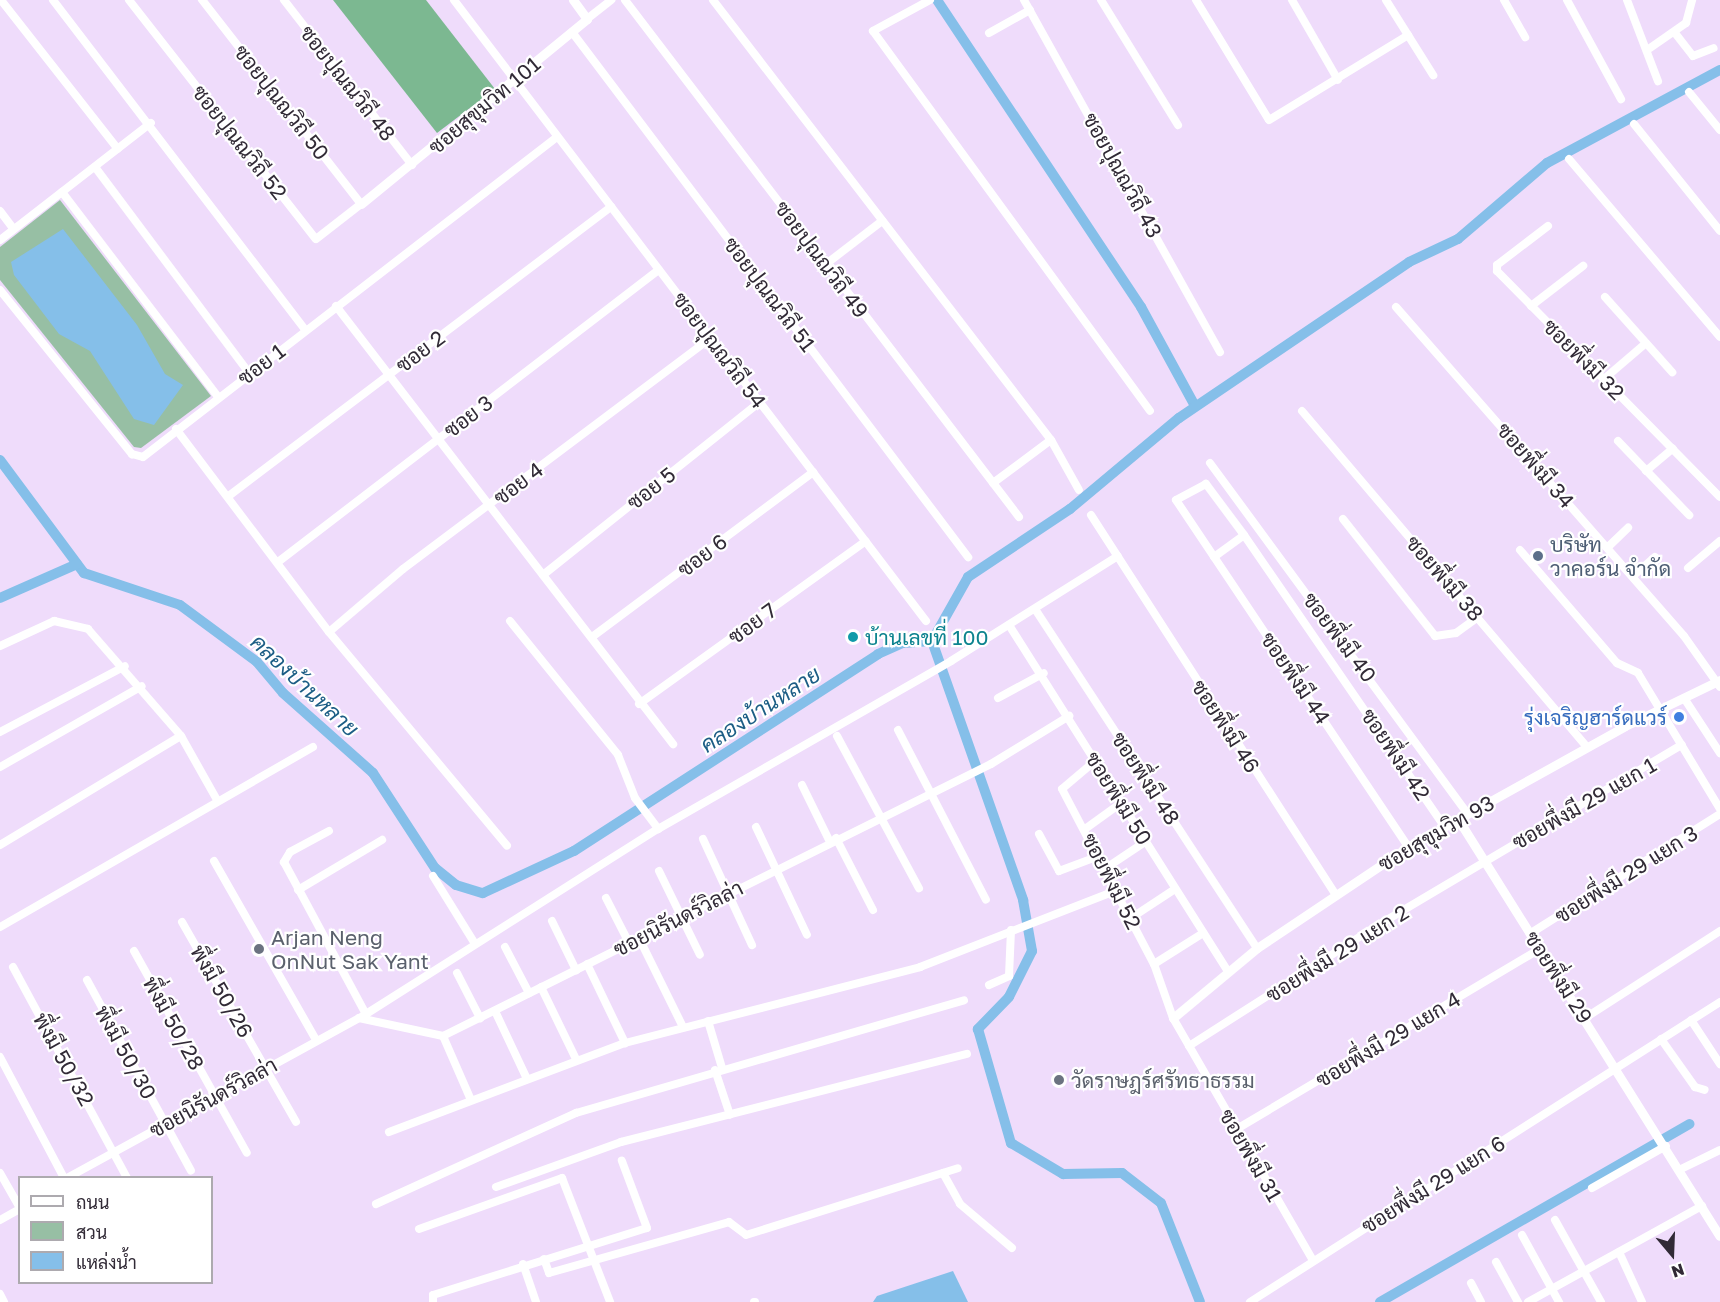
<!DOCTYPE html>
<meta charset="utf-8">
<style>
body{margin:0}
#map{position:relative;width:1720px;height:1302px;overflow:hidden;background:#efdcfb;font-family:"Golos Text",Sarabun,sans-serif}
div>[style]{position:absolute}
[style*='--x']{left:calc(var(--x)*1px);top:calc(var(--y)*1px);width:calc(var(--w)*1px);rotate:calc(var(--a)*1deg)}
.green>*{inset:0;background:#97bfa4}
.forest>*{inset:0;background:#7cb891}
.water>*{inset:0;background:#85bfe9}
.canal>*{height:10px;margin:-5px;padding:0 5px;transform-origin:5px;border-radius:5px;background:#85bfe9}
.minor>*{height:8px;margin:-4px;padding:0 4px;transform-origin:4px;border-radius:4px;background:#fff}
.tertiary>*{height:9px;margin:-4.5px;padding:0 4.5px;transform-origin:4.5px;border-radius:4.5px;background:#fff}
.dots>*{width:16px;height:16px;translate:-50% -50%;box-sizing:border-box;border:3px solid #fff;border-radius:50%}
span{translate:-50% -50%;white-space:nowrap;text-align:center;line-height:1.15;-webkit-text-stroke:4.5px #fff;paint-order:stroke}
.street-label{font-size:21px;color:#312a36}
.service-label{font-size:21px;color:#4e5e75}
.left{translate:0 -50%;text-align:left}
.culture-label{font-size:21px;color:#0d838f}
.shop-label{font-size:21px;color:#366cbe}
.right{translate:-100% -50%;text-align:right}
.worship-label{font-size:21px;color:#5b616d}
.water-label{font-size:22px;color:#1c5d85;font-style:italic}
.legend{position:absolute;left:18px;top:1176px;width:195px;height:108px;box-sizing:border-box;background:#fff;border:2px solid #adaaaf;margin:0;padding:8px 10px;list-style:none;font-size:18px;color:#312a36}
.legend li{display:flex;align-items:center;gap:12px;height:30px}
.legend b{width:30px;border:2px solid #adaaaf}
.north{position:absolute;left:1642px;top:1224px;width:60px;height:60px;-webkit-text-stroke:4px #fff;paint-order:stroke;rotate:161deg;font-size:16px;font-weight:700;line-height:24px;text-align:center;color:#312a36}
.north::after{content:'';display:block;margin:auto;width:21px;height:27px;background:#312a36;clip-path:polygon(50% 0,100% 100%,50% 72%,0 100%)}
</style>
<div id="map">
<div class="green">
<i style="clip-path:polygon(60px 200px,211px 396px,141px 448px,134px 447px,0 280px,0 247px)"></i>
</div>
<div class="forest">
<i style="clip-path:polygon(333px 0,426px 0,495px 89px,437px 133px)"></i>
</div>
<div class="water">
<i style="clip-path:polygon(63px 229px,137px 325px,165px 374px,183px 385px,154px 425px,134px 419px,90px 351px,59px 334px,14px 275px,11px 262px)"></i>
<i style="clip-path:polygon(953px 1271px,968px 1302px,873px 1302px,877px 1296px)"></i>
</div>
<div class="canal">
<i style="--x:937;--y:0;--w:369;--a:56.4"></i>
<i style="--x:1141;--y:307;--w:113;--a:61.4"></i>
<i style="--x:0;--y:460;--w:141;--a:53.4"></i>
<i style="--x:84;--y:573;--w:101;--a:18.4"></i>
<i style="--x:180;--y:605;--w:96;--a:36.5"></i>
<i style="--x:257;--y:662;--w:40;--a:50"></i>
<i style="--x:283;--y:693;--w:120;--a:41.6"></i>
<i style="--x:373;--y:773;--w:113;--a:56.9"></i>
<i style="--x:435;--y:868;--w:27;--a:39"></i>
<i style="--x:456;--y:885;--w:28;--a:17"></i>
<i style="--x:483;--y:893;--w:100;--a:-24.8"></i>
<i style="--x:574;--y:851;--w:362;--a:-32.9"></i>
<i style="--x:878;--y:654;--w:27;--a:-24"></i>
<i style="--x:903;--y:643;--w:29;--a:-4"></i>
<i style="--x:932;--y:641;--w:275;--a:70.6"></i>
<i style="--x:1023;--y:900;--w:52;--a:80"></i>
<i style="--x:1032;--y:951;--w:51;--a:116.6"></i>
<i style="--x:1009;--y:997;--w:45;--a:134.1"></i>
<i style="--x:978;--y:1029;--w:119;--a:73.9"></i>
<i style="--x:1011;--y:1143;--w:61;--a:30.8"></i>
<i style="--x:1063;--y:1174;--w:59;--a:-1"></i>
<i style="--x:1122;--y:1173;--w:49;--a:37.6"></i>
<i style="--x:1161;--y:1203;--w:106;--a:68.5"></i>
<i style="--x:0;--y:598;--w:84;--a:-23.8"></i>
<i style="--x:932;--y:641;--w:73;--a:-60.6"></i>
<i style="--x:968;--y:577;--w:123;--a:-33.7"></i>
<i style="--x:1070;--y:509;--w:142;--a:-39.9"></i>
<i style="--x:1179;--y:418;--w:278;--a:-34.1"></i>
<i style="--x:1409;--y:262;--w:54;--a:-25.1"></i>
<i style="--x:1458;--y:239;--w:117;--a:-40.5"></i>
<i style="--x:1547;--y:163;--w:196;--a:-28.3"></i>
<i style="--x:1380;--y:1302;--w:357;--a:-29.9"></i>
</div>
<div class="minor">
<i style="--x:1;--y:0;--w:189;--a:51.9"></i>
<i style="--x:53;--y:0;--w:415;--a:52.6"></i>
<i style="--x:129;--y:0;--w:303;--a:52"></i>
<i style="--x:316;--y:239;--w:57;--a:-37.9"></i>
<i style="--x:361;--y:204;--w:259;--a:-127.9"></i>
<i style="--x:284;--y:0;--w:209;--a:52.2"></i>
<i style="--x:454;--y:0;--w:780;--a:52.76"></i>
<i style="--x:625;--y:0;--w:650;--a:52.69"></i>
<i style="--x:713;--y:0;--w:555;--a:52.47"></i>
<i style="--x:1051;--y:440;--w:57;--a:60.8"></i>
<i style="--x:930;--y:0;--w:65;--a:151.5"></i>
<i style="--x:873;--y:31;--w:470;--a:53.9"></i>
<i style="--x:1024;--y:0;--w:403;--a:60.9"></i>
<i style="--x:1101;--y:0;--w:147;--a:58.4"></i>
<i style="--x:1196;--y:0;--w:140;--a:58.7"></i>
<i style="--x:1269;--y:120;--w:163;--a:-31.4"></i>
<i style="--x:1292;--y:0;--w:92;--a:60.1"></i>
<i style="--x:1386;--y:0;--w:89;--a:57.9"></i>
<i style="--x:1504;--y:0;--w:43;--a:60.4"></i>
<i style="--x:1567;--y:0;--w:113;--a:61.4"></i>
<i style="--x:1627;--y:0;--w:87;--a:69.1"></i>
<i style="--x:587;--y:19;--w:31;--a:-38"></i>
<i style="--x:572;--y:32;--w:658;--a:52.97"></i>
<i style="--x:989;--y:33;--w:47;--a:-29.3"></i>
<i style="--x:1675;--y:33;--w:29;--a:52"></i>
<i style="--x:1693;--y:56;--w:22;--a:-21"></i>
<i style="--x:1650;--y:48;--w:44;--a:-34.8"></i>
<i style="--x:1686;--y:23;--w:24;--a:-75"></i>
<i style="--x:1689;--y:92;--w:49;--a:50.8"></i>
<i style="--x:1634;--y:124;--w:137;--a:51.2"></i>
<i style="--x:1569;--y:159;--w:233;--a:49.7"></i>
<i style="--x:95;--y:167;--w:257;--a:53.2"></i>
<i style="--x:62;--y:192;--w:258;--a:52.7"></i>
<i style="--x:0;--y:211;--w:21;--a:53"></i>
<i style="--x:1548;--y:226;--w:64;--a:142.6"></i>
<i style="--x:1497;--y:265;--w:6;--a:90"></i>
<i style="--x:1497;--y:271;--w:317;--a:45.4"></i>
<i style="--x:0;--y:240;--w:191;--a:-37.8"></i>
<i style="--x:826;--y:264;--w:71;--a:-37.5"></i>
<i style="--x:0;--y:290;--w:211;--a:51.2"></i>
<i style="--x:132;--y:454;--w:11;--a:15"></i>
<i style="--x:143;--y:457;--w:523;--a:-37.7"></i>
<i style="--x:1605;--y:297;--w:101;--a:48.2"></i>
<i style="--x:336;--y:306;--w:553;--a:52.43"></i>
<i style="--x:1531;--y:306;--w:66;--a:-37.6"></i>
<i style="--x:1396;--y:307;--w:437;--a:48.8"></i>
<i style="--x:1684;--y:636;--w:62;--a:54.8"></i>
<i style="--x:1604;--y:379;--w:55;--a:-40.6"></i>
<i style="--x:1302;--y:411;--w:441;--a:49.7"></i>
<i style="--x:176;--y:429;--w:254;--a:53"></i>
<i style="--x:329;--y:632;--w:278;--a:50.2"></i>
<i style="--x:1618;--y:441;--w:103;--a:46.2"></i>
<i style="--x:1210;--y:463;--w:434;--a:53.7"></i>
<i style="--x:1646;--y:471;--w:35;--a:-40"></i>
<i style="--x:993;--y:483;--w:72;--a:-36.6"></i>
<i style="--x:230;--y:495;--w:478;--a:-37.1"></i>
<i style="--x:1091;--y:515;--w:451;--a:57.2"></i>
<i style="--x:1343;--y:519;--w:149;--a:51.8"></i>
<i style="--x:1435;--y:636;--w:21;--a:-8"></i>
<i style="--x:1456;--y:633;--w:26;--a:-36"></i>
<i style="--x:1244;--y:535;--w:64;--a:-126.7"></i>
<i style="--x:1206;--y:484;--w:34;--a:152"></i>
<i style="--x:1176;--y:500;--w:417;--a:56.2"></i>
<i style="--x:1608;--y:547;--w:28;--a:-44"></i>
<i style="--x:1520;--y:550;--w:149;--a:49.4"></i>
<i style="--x:1617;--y:663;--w:23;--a:25"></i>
<i style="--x:1638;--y:673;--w:159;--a:58.9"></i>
<i style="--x:1214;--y:557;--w:37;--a:-36"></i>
<i style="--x:1244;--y:535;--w:354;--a:55.5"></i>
<i style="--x:278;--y:562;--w:480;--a:-37.5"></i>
<i style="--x:1688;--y:568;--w:42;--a:-40.2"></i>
<i style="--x:543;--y:575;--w:278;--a:-38.6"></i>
<i style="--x:1633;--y:576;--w:29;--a:-41"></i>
<i style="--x:1035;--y:609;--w:405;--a:56.8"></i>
<i style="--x:510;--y:621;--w:172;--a:51.1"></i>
<i style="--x:618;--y:755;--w:46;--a:68.4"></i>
<i style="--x:635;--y:798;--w:39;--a:53"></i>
<i style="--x:1009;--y:625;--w:410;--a:57.7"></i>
<i style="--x:329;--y:632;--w:97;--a:-40.4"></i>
<i style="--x:403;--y:569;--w:385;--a:-36.9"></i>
<i style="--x:592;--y:637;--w:276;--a:-36.7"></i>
<i style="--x:0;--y:646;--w:60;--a:-24.8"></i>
<i style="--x:54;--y:621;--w:35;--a:13"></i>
<i style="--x:88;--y:629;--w:142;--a:49"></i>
<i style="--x:181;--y:736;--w:73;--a:60.6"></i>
<i style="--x:998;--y:698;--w:52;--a:-28.5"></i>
<i style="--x:1684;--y:698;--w:66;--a:56.8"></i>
<i style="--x:639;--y:704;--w:279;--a:-35.7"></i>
<i style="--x:898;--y:730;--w:191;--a:62.6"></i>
<i style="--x:0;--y:732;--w:141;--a:-27.8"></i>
<i style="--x:837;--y:736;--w:173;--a:61.7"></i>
<i style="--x:1095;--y:761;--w:43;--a:139.7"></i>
<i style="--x:1062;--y:789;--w:198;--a:62.3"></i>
<i style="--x:1154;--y:964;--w:57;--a:70.6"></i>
<i style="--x:1173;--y:1018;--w:280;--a:60"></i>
<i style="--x:0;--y:767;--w:163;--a:-29.7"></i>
<i style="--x:802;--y:785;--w:64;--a:63.8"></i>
<i style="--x:756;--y:827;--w:119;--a:64.7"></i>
<i style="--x:1085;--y:829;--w:44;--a:-35.8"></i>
<i style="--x:329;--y:831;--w:44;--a:151.7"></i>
<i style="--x:290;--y:852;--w:12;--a:121"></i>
<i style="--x:284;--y:862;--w:173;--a:61.7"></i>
<i style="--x:1039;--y:834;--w:42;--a:61.6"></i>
<i style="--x:1059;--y:871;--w:43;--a:-20.6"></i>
<i style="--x:836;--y:838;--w:81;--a:62.8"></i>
<i style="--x:703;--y:839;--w:117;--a:65.2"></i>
<i style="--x:0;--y:845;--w:211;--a:-31.1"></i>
<i style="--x:214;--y:861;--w:206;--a:60.3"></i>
<i style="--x:1106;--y:868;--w:47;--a:-33.7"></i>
<i style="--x:659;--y:871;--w:93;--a:64"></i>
<i style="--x:433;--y:876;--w:78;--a:58.2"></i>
<i style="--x:298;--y:890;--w:98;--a:-30.8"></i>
<i style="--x:606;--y:898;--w:51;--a:62.9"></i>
<i style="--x:1131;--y:918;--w:53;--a:-33.4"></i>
<i style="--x:552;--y:921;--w:55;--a:63.9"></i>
<i style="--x:182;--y:922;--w:230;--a:60.3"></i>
<i style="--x:0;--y:927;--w:361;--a:-29.9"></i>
<i style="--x:1531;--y:933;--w:223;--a:-32.2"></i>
<i style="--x:639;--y:938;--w:99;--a:63.7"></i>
<i style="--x:505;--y:947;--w:52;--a:62.4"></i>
<i style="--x:134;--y:951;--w:231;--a:60.8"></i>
<i style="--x:587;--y:964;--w:88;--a:64.3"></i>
<i style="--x:1154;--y:964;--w:58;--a:-32.3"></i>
<i style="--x:13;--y:967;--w:240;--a:61.6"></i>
<i style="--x:457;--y:973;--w:51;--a:62.9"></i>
<i style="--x:87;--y:980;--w:217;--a:61.4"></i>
<i style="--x:989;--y:985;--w:22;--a:-24"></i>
<i style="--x:1009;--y:976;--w:46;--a:-87.5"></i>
<i style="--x:541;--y:987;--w:80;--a:64.1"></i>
<i style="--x:495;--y:1011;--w:73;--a:64.8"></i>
<i style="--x:359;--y:1018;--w:86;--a:12.1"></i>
<i style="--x:443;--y:1036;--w:612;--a:-26.4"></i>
<i style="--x:991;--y:764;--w:92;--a:-31.6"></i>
<i style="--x:1585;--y:1018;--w:161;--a:-32.8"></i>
<i style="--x:1691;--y:1020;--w:53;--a:56.6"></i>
<i style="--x:708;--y:1021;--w:49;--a:73.4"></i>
<i style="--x:443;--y:1036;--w:70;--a:66.4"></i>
<i style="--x:1661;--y:1039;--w:59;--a:54.7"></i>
<i style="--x:1695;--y:1087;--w:10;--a:17"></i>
<i style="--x:1189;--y:1046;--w:227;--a:-32.6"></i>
<i style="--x:1380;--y:924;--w:351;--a:-30.7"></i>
<i style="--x:0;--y:1057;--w:137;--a:62.1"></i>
<i style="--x:715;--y:1070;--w:47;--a:71.6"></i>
<i style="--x:1235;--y:1130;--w:356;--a:-30.7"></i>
<i style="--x:389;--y:1132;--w:252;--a:-20.7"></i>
<i style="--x:625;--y:1043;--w:305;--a:-14.4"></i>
<i style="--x:920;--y:967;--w:212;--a:-21.3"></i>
<i style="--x:1681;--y:1169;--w:43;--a:-26"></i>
<i style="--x:0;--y:1173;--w:40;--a:60.3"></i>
<i style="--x:943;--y:1173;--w:35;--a:61"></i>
<i style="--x:960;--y:1204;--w:68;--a:40.2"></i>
<i style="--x:67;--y:1178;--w:341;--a:-28.7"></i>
<i style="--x:366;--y:1014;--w:346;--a:-32.4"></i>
<i style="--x:658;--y:829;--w:338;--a:-29.8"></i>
<i style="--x:951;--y:661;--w:197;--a:-32.2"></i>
<i style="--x:496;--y:1187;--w:133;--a:-19.8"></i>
<i style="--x:621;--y:1142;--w:357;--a:-14.3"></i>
<i style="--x:1592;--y:1188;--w:85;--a:-29.6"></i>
<i style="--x:376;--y:1204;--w:220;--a:-24.5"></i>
<i style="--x:576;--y:1113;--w:404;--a:-16.2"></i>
<i style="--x:0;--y:1220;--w:23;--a:-29"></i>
<i style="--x:1555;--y:1220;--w:94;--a:60.7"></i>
<i style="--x:419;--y:1229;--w:152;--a:-19.6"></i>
<i style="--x:562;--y:1178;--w:133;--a:68.8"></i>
<i style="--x:1522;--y:1235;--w:77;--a:61.1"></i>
<i style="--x:1619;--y:1252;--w:55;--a:65.3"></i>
<i style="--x:544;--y:1259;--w:15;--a:70"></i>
<i style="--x:549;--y:1273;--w:187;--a:-15.8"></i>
<i style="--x:729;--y:1222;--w:21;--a:37"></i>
<i style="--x:746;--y:1235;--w:222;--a:-17.5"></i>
<i style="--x:1496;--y:1262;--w:46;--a:61.2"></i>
<i style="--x:523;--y:1264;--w:40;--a:71.1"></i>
<i style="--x:1471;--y:1283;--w:21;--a:62"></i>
<i style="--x:0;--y:1294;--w:9;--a:63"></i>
<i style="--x:433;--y:1302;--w:7;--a:-90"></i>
<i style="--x:433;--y:1295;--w:224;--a:-17.4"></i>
<i style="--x:647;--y:1228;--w:72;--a:-110.5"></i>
<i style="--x:754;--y:1302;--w:1;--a:0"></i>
<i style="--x:1250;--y:1302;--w:558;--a:-32.55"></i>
<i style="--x:1528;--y:1302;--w:199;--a:-28.9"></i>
</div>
<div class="tertiary">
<i style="--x:361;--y:204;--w:292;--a:-39.3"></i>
<i style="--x:587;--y:19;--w:24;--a:-126"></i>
<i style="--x:1458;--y:819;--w:492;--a:57.9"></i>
<i style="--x:1173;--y:1018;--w:109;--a:-39.8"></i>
<i style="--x:1257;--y:948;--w:182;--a:-33.8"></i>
<i style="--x:1408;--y:847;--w:248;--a:-29.1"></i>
<i style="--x:1625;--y:726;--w:106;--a:-25.8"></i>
</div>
<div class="dots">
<i style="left:1538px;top:556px;background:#5c6f8a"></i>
<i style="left:853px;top:637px;background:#0f9aa8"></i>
<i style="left:1679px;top:717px;background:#3f7fe0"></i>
<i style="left:259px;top:949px;background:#6b7280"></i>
<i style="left:1059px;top:1080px;background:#6b7280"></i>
</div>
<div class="street-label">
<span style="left:348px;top:83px;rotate:52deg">ซอยปุณณวิถี 48</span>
<span style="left:282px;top:102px;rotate:52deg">ซอยปุณณวิถี 50</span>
<span style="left:484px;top:105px;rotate:-40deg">ซอยสุขุมวิท 101</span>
<span style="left:240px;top:142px;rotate:52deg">ซอยปุณณวิถี 52</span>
<span style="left:1123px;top:175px;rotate:61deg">ซอยปุณณวิถี 43</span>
<span style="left:822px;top:259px;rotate:53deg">ซอยปุณณวิถี 49</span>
<span style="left:770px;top:294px;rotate:53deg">ซอยปุณณวิถี 51</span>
<span style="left:720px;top:350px;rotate:53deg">ซอยปุณณวิถี 54</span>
<span style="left:420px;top:351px;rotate:-37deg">ซอย 2</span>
<span style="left:1584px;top:359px;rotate:45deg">ซอยพึ่งมี 32</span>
<span style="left:261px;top:364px;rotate:-37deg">ซอย 1</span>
<span style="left:468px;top:416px;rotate:-37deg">ซอย 3</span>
<span style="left:1536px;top:465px;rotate:49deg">ซอยพึ่งมี 34</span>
<span style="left:518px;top:483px;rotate:-37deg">ซอย 4</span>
<span style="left:651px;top:488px;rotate:-38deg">ซอย 5</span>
<span style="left:702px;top:555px;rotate:-37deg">ซอย 6</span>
<span style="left:1445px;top:578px;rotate:49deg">ซอยพึ่งมี 38</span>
<span style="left:752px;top:623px;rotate:-36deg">ซอย 7</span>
<span style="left:1340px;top:637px;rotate:53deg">ซอยพึ่งมี 40</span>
<span style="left:1296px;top:678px;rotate:56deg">ซอยพึ่งมี 44</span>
<span style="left:1226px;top:726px;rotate:57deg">ซอยพึ่งมี 46</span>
<span style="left:1396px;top:754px;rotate:56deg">ซอยพึ่งมี 42</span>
<span style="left:1146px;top:778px;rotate:57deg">ซอยพึ่งมี 48</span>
<span style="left:1119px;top:798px;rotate:58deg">ซอยพึ่งมี 50</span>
<span style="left:1584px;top:803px;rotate:-30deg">ซอยพึ่งมี 29 แยก 1</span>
<span style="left:1436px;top:833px;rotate:-30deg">ซอยสุขุมวิท 93</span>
<span style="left:1626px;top:874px;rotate:-32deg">ซอยพึ่งมี 29 แยก 3</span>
<span style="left:1112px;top:881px;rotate:63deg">ซอยพึ่งมี 52</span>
<span style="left:678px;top:918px;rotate:-27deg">ซอยนิรันดร์วิลล่า</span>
<span style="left:1337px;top:953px;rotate:-32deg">ซอยพึ่งมี 29 แยก 2</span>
<span style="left:1559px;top:977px;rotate:57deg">ซอยพึ่งมี 29</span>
<span style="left:222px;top:991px;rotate:60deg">พึ่งมี 50/26</span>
<span style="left:174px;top:1023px;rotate:61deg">พึ่งมี 50/28</span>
<span style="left:1388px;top:1039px;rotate:-31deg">ซอยพึ่งมี 29 แยก 4</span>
<span style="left:126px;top:1052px;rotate:61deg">พึ่งมี 50/30</span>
<span style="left:64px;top:1059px;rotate:61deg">พึ่งมี 50/32</span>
<span style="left:213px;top:1097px;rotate:-29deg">ซอยนิรันดร์วิลล่า</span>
<span style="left:1251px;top:1155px;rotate:60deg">ซอยพึ่งมี 31</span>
<span style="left:1433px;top:1184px;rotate:-32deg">ซอยพึ่งมี 29 แยก 6</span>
</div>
<div class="service-label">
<span class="left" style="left:1550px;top:556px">บริษัท<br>วาคอร์น จำกัด</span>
</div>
<div class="culture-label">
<span class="left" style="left:865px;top:637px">บ้านเลขที่ 100</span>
</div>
<div class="shop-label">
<span class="right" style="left:1667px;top:717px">รุ่งเจริญฮาร์ดแวร์</span>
</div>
<div class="worship-label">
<span class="left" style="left:271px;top:949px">Arjan Neng<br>OnNut Sak Yant</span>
<span class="left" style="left:1071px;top:1080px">วัดราษฎร์ศรัทธาธรรม</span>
</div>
<div class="water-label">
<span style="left:305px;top:685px;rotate:43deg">คลองบ้านหลาย</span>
<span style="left:760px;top:709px;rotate:-33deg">คลองบ้านหลาย</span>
</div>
<ul class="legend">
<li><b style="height:8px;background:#fff"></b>ถนน</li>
<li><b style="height:16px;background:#97bfa4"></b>สวน</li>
<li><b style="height:16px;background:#85bfe9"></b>แหล่งน้ำ</li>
</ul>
<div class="north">N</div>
</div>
